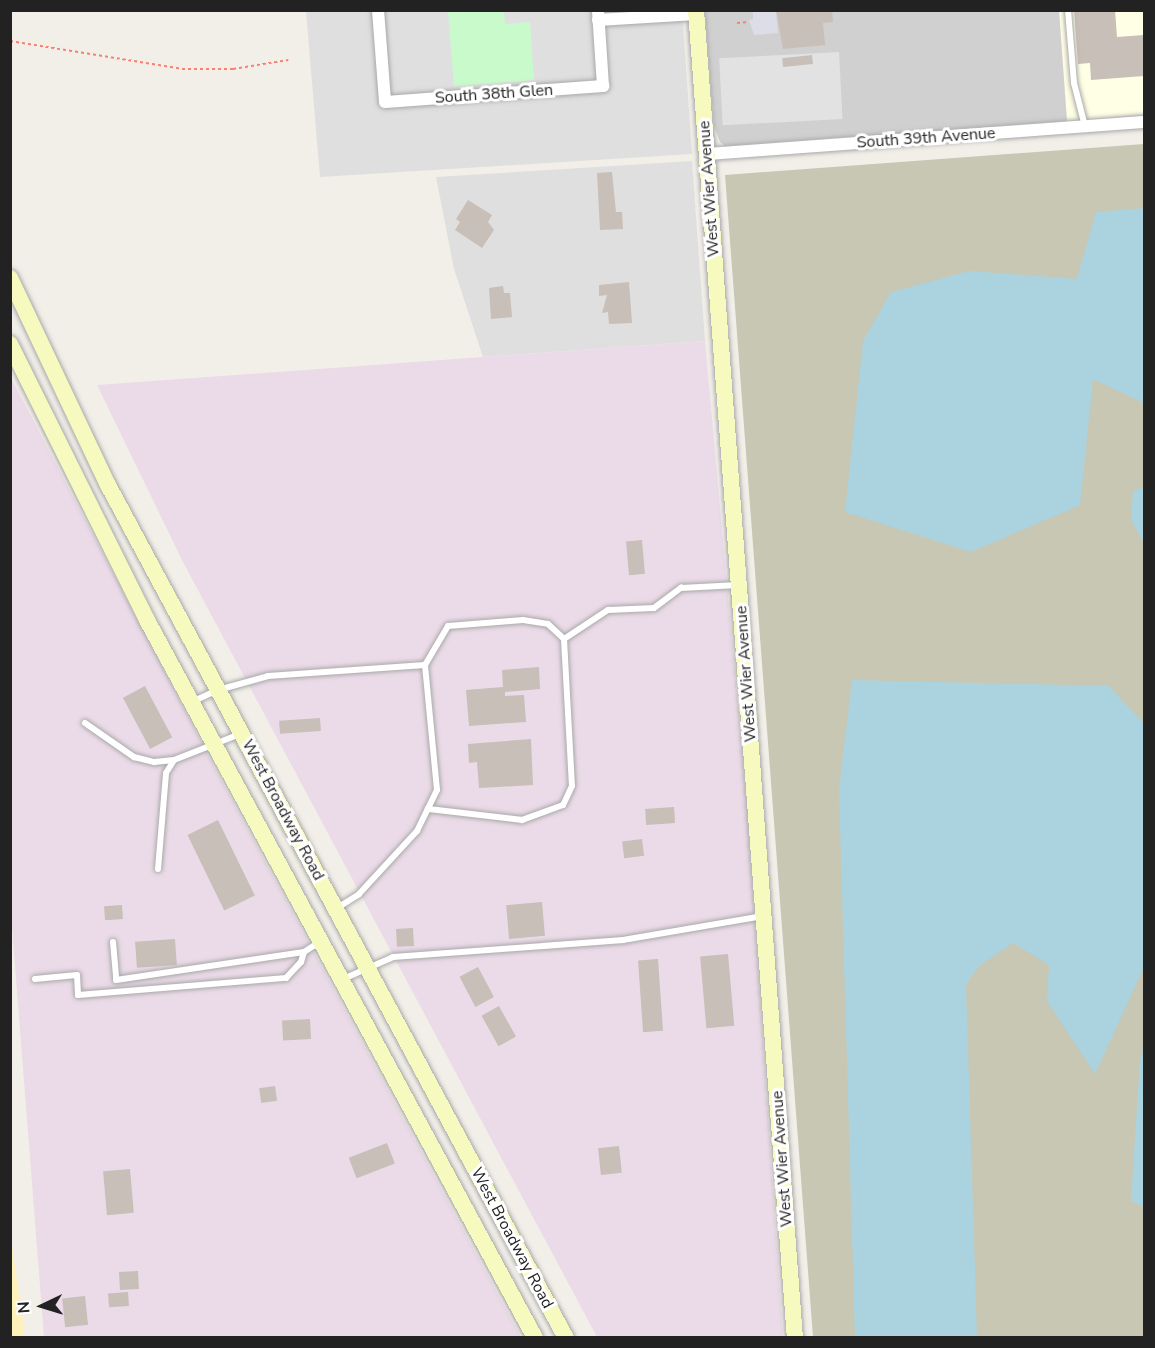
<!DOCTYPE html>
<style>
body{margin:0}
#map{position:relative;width:1155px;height:1348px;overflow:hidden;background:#f2efe9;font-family:"Nunito Sans",sans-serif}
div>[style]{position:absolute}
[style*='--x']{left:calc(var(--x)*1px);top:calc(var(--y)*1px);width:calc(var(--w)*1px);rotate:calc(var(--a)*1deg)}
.residential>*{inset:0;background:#e0dfdf}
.industrial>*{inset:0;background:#ebdbe8}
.education>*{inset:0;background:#ffffe5}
.religious>*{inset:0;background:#d0d0d0}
.construction>*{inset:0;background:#c7c7b4}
.sand>*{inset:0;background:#fff1ba}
.park>*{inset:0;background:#c8facc}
.parking>*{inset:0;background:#e2e2e2;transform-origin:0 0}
.plaza>*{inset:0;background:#dddde8}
.water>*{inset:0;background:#aad3df}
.building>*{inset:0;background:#c7bfb8;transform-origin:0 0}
.path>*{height:2px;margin-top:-1px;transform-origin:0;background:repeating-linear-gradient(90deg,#fa8072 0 3px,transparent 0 6px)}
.roads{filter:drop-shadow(0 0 2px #a9a9a9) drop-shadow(0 0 2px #a9a9a9)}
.lane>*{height:6px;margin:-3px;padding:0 3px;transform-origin:3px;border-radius:3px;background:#fff}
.street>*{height:12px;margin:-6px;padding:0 6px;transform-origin:6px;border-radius:6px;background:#fff}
.secondary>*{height:16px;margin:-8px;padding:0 8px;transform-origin:8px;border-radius:8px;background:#f7fabf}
span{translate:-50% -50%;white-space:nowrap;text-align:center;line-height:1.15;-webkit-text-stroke:6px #fff;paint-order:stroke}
.street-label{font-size:16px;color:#222}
.frame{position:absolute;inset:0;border:12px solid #222;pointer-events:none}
.north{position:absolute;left:12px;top:1276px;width:60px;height:60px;-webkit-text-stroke:4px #fff;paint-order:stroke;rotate:266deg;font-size:16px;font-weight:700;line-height:24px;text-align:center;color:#222}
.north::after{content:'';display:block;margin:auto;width:21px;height:27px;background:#222;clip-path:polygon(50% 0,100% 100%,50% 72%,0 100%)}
</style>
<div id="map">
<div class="residential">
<i style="clip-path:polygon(306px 11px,682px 11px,692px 154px,320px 177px)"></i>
<i style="clip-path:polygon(692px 161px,705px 341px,483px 357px,454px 269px,436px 177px)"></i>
</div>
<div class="industrial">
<i style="clip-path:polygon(705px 341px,746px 796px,783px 1337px,597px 1337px,183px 562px,97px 385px)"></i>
<i style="clip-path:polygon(10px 376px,219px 776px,521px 1337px,44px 1337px,10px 902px)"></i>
</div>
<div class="education">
<i style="clip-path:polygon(1059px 11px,1144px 11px,1144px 114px,1067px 121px)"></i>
</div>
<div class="religious">
<i style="clip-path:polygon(705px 11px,1059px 11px,1067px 121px,725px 146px,720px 142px,714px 126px)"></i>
</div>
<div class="construction">
<i style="clip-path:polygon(1144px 144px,1144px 1337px,813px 1337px,725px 175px)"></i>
</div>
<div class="sand">
<i style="clip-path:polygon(11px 1239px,25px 1337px,11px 1337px)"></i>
</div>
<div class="park">
<i style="clip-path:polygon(448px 11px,504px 11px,505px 24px,530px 22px,534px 80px,454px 86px)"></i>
</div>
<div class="parking">
<i style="left:839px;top:52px;width:67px;height:120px;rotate:87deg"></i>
</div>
<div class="plaza">
<i style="clip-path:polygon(753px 11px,776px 11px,778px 33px,754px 35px,749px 20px,753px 19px)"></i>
</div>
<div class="water">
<i style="clip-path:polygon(1144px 208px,1144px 403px,1093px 379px,1080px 505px,971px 552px,845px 512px,863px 341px,891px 292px,970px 271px,1077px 279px,1096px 212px)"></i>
<i style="clip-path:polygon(1144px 487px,1144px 543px,1132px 522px,1132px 506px,1133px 491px)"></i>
<i style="clip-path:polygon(852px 680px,1109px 686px,1144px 724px,1144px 967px,1095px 1074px,1047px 1001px,1049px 965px,1013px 943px,979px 966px,966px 984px,977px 1337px,855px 1337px,839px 790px)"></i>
<i style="clip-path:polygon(1144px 1047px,1144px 1207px,1131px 1201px,1140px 1060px)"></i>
</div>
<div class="building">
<i style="clip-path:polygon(776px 10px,832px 10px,833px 22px,823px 23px,825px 45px,783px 49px)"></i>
<i style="clip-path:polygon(1074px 10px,1115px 10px,1117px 37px,1144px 35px,1144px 76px,1091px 80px,1090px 63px,1078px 64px)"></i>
<i style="left:812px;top:55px;width:9px;height:30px;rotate:84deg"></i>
<i style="clip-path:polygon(612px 172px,616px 212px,622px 212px,623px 229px,600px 230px,597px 173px)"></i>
<i style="clip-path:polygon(468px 200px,492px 215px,488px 222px,494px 230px,482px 248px,455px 230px,460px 222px,456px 219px)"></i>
<i style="clip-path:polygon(629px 282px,632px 323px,609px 324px,608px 312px,602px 313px,607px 295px,599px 296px,599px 285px)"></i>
<i style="clip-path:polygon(503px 286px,504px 293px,510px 293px,512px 317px,491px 319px,489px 288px)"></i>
<i style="left:642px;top:540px;width:34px;height:16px;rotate:85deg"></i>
<i style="clip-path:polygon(539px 667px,540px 689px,505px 692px,505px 696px,524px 695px,526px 722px,469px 726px,466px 690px,503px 687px,502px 670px)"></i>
<i style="left:145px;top:686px;width:58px;height:25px;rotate:62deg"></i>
<i style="left:320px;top:718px;width:13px;height:41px;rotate:86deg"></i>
<i style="clip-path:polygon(531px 739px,533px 785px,479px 788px,477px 762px,469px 763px,468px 744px)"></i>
<i style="left:674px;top:807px;width:16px;height:29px;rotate:86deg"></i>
<i style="left:218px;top:820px;width:84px;height:34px;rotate:64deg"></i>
<i style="left:642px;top:839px;width:17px;height:20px;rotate:83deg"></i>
<i style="left:542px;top:902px;width:34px;height:36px;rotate:85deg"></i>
<i style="left:122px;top:905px;width:14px;height:18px;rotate:86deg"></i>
<i style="left:413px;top:928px;width:18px;height:17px;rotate:87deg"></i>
<i style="left:175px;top:939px;width:26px;height:40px;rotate:86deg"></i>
<i style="left:728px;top:954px;width:72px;height:28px;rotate:85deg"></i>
<i style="left:658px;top:959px;width:72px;height:20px;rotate:86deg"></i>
<i style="left:478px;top:967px;width:34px;height:21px;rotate:62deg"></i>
<i style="left:499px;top:1006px;width:35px;height:20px;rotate:61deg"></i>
<i style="left:310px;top:1019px;width:20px;height:28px;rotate:87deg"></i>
<i style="left:275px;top:1086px;width:15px;height:16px;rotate:82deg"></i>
<i style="left:387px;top:1143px;width:22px;height:41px;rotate:69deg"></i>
<i style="left:619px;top:1146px;width:27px;height:21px;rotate:84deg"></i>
<i style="left:130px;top:1169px;width:44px;height:27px;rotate:85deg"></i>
<i style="left:138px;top:1271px;width:18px;height:19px;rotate:87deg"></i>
<i style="left:128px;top:1292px;width:14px;height:20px;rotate:86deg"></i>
<i style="left:85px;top:1296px;width:29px;height:23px;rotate:84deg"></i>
</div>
<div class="path">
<i style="--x:737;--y:23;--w:12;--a:-5"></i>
<i style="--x:10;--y:41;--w:174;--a:9.2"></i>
<i style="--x:182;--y:69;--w:51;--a:0"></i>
<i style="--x:233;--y:69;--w:56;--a:-9.3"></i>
</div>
<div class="roads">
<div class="lane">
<i style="--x:1068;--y:10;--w:73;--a:85.3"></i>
<i style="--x:1074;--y:83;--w:44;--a:75.7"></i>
<i style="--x:564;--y:639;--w:53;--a:-33.4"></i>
<i style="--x:608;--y:610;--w:46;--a:-2.5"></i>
<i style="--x:654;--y:608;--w:34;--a:-37"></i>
<i style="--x:681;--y:588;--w:57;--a:-3"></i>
<i style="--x:194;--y:701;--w:26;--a:-25"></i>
<i style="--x:218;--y:690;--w:52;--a:-15.6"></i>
<i style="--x:268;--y:676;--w:157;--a:-4"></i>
<i style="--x:85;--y:723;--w:60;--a:34.8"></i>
<i style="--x:134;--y:757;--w:21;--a:14"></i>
<i style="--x:154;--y:762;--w:20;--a:-6"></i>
<i style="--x:174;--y:760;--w:71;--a:-21.5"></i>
<i style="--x:158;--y:869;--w:96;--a:-85.2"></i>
<i style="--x:166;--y:773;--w:15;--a:-58"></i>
<i style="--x:337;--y:908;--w:26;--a:-32"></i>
<i style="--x:359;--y:894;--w:86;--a:-47.4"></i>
<i style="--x:417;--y:831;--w:46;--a:-64"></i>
<i style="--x:437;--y:790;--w:126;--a:-95.5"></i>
<i style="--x:425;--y:665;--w:45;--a:-59.5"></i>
<i style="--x:448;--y:626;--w:75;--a:-4.6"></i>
<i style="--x:523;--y:620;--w:25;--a:9"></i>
<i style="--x:548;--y:624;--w:22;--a:43"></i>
<i style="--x:564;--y:639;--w:147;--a:86.9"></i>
<i style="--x:572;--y:786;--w:21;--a:115"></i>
<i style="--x:563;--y:805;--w:44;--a:159.9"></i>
<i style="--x:522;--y:820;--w:95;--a:-173.3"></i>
<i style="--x:113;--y:942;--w:38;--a:85"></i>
<i style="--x:116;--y:980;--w:190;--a:-8.5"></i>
<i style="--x:35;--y:979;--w:42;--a:-5.4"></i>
<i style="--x:77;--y:975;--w:20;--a:87"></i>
<i style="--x:78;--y:995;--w:209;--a:-4.7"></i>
<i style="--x:286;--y:978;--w:22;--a:-47"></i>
<i style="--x:301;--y:962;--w:10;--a:-73"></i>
<i style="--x:304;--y:952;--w:17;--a:-33"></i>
<i style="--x:343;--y:979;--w:55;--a:-23.7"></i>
<i style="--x:393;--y:957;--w:231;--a:-4.2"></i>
<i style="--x:623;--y:940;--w:142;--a:-9.7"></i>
</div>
<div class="street">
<i style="--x:378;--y:10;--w:92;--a:85.6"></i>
<i style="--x:385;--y:102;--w:219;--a:-4.2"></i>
<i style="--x:603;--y:86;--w:76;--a:-93.8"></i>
<i style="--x:598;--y:20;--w:98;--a:-3.5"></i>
<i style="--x:707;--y:154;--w:438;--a:-4.2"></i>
</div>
<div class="secondary">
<i style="--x:696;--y:10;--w:1332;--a:85.74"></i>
<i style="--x:10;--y:278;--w:229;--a:64.7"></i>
<i style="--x:108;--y:485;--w:968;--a:61.77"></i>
<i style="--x:10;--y:344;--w:308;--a:63.6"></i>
<i style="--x:147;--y:620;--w:816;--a:61.61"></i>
</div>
</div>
<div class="street-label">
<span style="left:494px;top:94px;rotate:-4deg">South 38th Glen</span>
<span style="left:926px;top:138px;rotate:-4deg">South 39th Avenue</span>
<span style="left:709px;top:189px;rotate:-94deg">West Wier Avenue</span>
<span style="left:746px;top:674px;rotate:-94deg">West Wier Avenue</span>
<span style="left:283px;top:810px;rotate:62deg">West Broadway Road</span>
<span style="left:782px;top:1159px;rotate:-94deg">West Wier Avenue</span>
<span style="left:512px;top:1238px;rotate:62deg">West Broadway Road</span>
</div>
<div class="frame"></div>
<div class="north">N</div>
</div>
